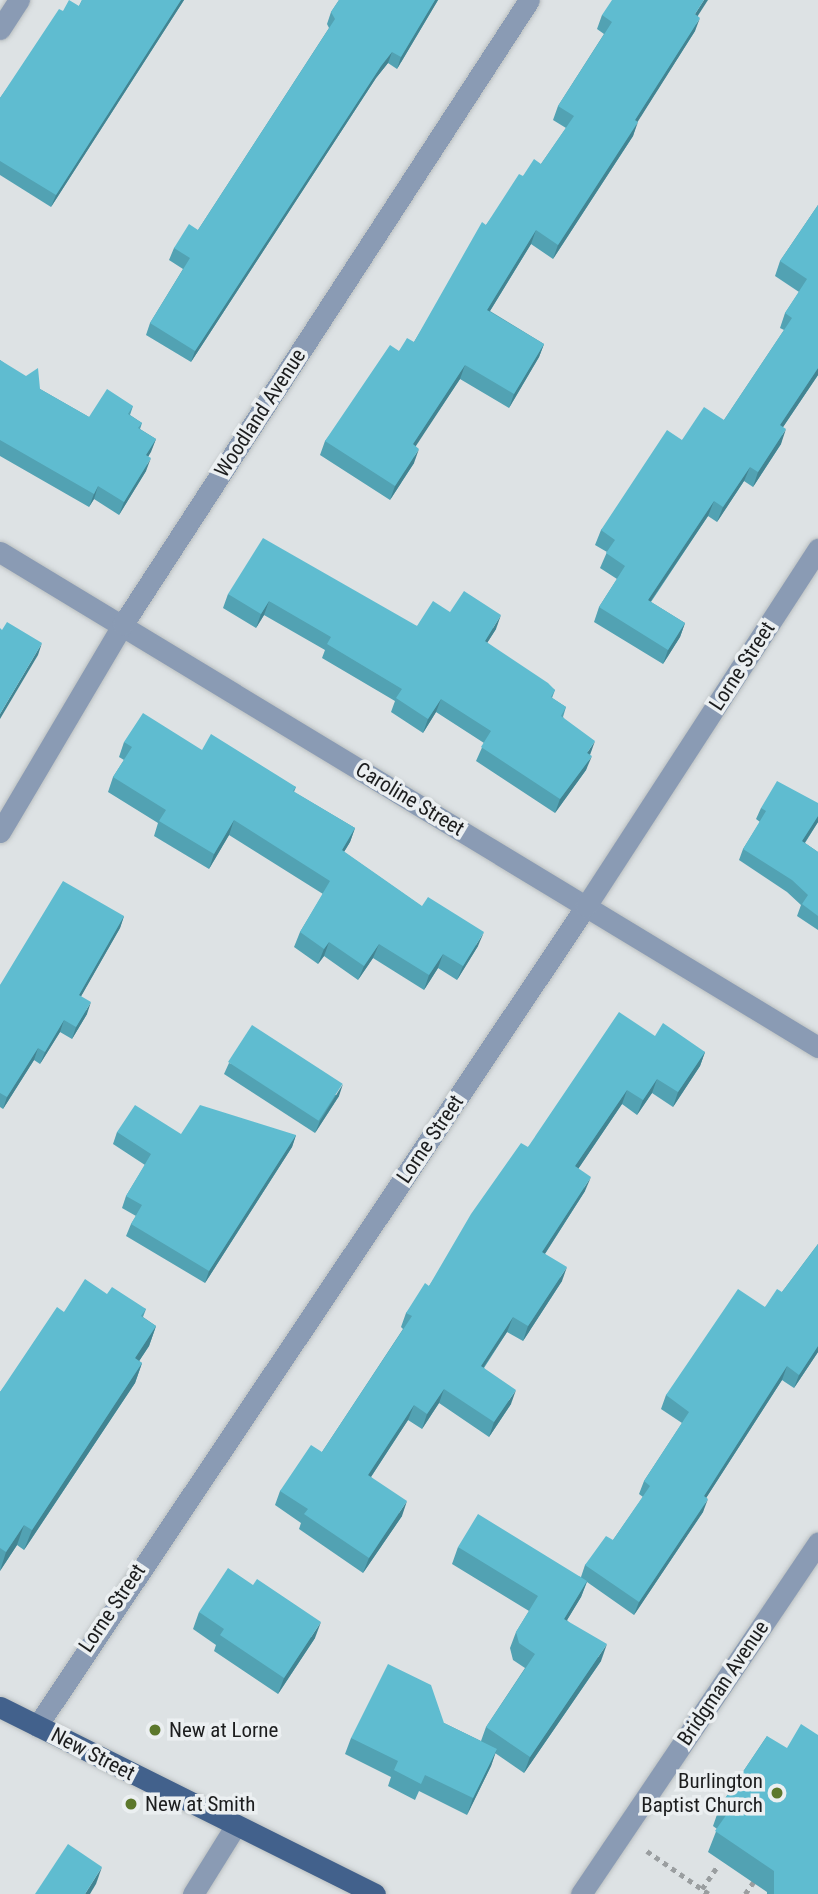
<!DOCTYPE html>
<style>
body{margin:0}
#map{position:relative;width:818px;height:1894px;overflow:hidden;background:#dde2e4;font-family:"Roboto Condensed",sans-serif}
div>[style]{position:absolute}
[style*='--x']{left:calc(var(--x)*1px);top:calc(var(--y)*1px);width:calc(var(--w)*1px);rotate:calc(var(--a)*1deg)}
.path>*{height:4.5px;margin-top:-2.25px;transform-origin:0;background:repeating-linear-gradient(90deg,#9a9ea0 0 5px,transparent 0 10px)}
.roads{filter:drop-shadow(0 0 2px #babfc0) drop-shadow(0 0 2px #babfc0)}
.minor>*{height:21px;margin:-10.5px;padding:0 10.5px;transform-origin:10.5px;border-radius:10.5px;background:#8a9bb4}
.major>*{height:21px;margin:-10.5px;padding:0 10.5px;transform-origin:10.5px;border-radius:10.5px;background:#42618c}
.wall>*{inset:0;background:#52a2b3}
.shaded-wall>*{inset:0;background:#428492}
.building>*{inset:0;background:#5fbcd0;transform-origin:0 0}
.dots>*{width:19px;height:19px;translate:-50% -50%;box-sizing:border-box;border:4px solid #ebeff1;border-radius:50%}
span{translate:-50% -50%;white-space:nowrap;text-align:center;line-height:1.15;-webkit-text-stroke:7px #ebeff1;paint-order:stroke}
.street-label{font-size:21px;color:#1c1d1e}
.poi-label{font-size:21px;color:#1c1d1e}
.left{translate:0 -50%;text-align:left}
.right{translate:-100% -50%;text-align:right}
</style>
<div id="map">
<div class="path">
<i style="--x:647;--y:1851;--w:75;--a:34.7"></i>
<i style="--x:702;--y:1889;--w:27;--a:-56"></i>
<i style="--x:745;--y:1894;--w:21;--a:-55"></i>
</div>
<div class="roads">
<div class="minor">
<i style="--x:0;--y:29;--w:35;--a:-57"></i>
<i style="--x:0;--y:552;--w:956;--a:31.18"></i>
<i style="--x:0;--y:832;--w:242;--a:-59.4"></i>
<i style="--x:123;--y:624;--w:744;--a:-56.95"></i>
<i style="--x:37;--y:1726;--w:987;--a:-56.2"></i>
<i style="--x:586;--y:906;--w:426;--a:-57"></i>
<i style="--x:193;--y:1894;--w:81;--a:-58.1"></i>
<i style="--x:581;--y:1894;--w:424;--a:-56"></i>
</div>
<div class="major">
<i style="--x:0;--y:1707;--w:419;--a:26.5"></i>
</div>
</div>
<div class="wall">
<i style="clip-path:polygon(82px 0,184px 0,51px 207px,0 175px,0 98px,63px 11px,79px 6px)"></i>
<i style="clip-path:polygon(339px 0,438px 0,397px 69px,388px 63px,376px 78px,191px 362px,146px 335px,150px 323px,183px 269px,169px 260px,174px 248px,198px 230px,329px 28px,327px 24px,331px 12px)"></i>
<i style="clip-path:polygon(602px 15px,698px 16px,695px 31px,637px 122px,633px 136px,553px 259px,531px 244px,490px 311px,544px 344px,539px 357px,509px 408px,460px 379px,415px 446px,414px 463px,390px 500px,320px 455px,325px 441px,399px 351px,414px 342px,486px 225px,523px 176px,541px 164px,566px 128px,553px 120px,558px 106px,604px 34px,597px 29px)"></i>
<i style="clip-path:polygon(818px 205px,818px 375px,783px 427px,781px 444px,753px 487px,744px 481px,717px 522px,708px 516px,651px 602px,685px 623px,680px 637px,663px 664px,594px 622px,599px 607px,617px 579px,600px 568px,607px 552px,595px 545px,601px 530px,682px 440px,724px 420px,784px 330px,780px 328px,785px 313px,799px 292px,775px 276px,780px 261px)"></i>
<i style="clip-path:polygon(0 360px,40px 389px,89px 417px,133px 406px,130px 415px,142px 423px,140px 429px,156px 439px,148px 457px,146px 471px,119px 515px,94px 499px,89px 507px,0 456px)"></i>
<i style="clip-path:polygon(228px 594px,417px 626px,450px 612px,496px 629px,487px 643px,555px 690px,552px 698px,566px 707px,563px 717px,590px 755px,586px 770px,555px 813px,476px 761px,484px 743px,436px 712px,423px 733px,391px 712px,395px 701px,322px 658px,325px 650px,264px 615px,256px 628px,223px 608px)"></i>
<i style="clip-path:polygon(124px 742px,202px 750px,296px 787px,294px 792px,355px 828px,350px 842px,344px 852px,478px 946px,457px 980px,438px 968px,424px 990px,373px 958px,358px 980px,324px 956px,318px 964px,294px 947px,300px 932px,323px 894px,229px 835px,209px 869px,154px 836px,158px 823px,108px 792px,113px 777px,124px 760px,119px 757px)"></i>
<i style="clip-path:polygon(818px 803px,818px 822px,805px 843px,818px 852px,818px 930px,797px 916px,801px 905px,787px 892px,739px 860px,743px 849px,760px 822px,756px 819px,761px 808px)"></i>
<i style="clip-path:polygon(124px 916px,120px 928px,81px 996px,87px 1014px,72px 1039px,60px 1032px,40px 1064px,34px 1060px,3px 1109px,0 1107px,0 985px)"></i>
<i style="clip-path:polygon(655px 1036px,705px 1052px,700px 1066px,673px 1107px,652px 1093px,637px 1115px,622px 1104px,578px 1169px,585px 1191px,545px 1254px,562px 1281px,523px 1341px,507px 1332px,484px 1368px,511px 1404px,489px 1437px,439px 1403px,422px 1429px,408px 1420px,371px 1477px,402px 1516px,363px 1573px,299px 1529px,301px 1523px,275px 1505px,280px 1491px,322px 1452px,403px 1329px,401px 1327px,406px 1313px,429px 1286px,528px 1147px)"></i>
<i style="clip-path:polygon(229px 1063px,339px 1096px,315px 1133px,224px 1074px)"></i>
<i style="clip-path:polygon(117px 1132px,181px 1134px,296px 1135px,292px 1147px,205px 1283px,126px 1236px,131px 1224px,136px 1216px,122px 1208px,126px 1196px,145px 1165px,113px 1144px)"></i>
<i style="clip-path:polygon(818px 1244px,818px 1352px,794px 1388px,782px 1380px,706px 1498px,703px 1512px,634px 1615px,587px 1582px,581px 1597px,567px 1620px,601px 1661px,524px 1773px,495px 1753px,491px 1766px,467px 1815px,419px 1791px,415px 1800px,388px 1786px,391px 1777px,345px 1754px,351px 1738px,444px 1723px,481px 1741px,486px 1727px,525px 1668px,513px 1660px,510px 1648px,516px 1632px,529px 1611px,452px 1564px,458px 1547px,581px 1577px,585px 1565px,613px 1540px,643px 1497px,639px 1494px,644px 1481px,682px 1423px,661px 1409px,666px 1395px,782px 1292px)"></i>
<i style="clip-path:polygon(107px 1294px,146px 1309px,143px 1317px,156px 1326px,149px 1346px,139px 1361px,142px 1363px,135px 1383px,24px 1550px,17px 1545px,0 1571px,0 1392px,64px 1312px)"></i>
<i style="clip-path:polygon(199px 1612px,315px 1638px,278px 1694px,214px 1651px,216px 1645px,193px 1629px)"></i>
<i style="clip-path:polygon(767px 1736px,818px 1894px,767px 1894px,767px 1892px,708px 1852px,717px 1829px,713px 1826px,720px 1806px)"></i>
</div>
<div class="shaded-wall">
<i style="clip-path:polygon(181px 0,184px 0,51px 207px,56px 195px)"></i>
<i style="clip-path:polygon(435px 0,438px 0,397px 69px,401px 57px)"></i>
<i style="clip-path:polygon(704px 0,708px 0,690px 28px,695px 14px)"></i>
<i style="clip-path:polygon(700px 18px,695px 31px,630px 134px,635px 120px)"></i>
<i style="clip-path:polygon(392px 52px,388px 63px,376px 78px,191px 362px,195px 351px,381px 66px)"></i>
<i style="clip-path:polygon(638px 122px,633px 136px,553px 259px,558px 245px)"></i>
<i style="clip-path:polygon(536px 230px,531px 244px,482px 324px,487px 310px)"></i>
<i style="clip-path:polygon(544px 344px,539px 357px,509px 408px,514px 394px)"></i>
<i style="clip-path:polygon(465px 365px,460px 379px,408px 458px,413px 444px)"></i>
<i style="clip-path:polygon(818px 368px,818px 375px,775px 439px,780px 425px)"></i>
<i style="clip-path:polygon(786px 429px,781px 444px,753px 487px,758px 472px)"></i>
<i style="clip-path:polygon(156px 439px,151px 452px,141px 468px,146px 455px)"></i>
<i style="clip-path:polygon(419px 449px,414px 463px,390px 500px,395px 486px)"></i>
<i style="clip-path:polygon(151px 458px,146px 471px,119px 515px,124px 502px)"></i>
<i style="clip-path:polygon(750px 467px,744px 481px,717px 522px,723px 507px)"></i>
<i style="clip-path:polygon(98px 486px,94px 499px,89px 507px,94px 494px)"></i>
<i style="clip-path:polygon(714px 501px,708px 516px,642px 614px,648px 600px)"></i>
<i style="clip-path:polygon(269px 601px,264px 615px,256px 628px,261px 614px)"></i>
<i style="clip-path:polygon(501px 615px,496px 629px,480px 654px,485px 641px)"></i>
<i style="clip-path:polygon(685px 623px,680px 637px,663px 664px,668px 650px)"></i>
<i style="clip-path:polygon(42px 643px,38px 655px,0 719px,0 714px)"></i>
<i style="clip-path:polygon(441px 699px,436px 712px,423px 733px,428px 719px)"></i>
<i style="clip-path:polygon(595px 741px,590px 755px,587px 753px)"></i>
<i style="clip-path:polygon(592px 756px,586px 770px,555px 813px,560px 799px)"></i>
<i style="clip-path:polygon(818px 816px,818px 822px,798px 853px,802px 841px)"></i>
<i style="clip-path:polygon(234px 820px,229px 835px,209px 869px,214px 854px)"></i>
<i style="clip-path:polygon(355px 828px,350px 842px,336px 865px,342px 850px)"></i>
<i style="clip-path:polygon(124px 916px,120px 928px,75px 1007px,79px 995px)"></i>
<i style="clip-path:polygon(484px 932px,478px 946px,457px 980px,463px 966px)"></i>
<i style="clip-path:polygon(329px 942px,324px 956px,318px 964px,324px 949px)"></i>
<i style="clip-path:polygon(379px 944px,373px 958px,358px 980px,364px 966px)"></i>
<i style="clip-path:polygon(443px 954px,438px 968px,424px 990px,429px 975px)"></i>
<i style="clip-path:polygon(91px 1002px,87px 1014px,72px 1039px,76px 1027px)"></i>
<i style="clip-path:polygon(64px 1020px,60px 1032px,40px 1064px,45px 1052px)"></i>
<i style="clip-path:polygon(38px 1048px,34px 1060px,3px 1109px,7px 1097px)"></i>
<i style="clip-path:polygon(705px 1052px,700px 1066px,673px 1107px,678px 1092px)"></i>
<i style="clip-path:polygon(657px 1079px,652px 1093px,637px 1115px,643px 1100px)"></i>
<i style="clip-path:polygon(343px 1084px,339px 1096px,315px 1133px,320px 1121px)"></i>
<i style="clip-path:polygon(627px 1090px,622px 1104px,570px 1181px,575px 1166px)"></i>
<i style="clip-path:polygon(296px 1135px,292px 1147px,205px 1283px,209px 1271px)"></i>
<i style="clip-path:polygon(591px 1177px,585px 1191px,537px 1266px,542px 1252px)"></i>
<i style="clip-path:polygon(567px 1267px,562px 1281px,523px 1341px,528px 1326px)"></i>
<i style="clip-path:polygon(513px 1317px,507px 1332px,475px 1380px,481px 1366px)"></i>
<i style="clip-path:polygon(156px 1326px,149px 1346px,128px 1378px,135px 1358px)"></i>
<i style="clip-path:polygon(818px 1346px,818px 1352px,794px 1388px,799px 1375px)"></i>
<i style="clip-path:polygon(142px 1363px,135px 1383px,24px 1550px,32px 1530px)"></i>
<i style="clip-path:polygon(787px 1366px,782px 1380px,699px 1509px,704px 1496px)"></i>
<i style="clip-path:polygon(444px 1389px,439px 1403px,422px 1429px,427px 1414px)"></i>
<i style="clip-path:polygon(516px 1390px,511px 1404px,489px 1437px,494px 1422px)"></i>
<i style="clip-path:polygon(414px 1405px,408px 1420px,363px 1489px,368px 1475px)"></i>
<i style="clip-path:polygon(708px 1499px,703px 1512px,634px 1615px,639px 1602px)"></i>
<i style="clip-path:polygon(407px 1501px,402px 1516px,363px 1573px,369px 1558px)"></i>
<i style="clip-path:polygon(24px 1525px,17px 1545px,0 1571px,6px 1552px)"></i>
<i style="clip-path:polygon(587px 1581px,581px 1597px,558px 1635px,564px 1619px)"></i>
<i style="clip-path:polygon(321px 1622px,315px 1638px,278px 1694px,284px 1678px)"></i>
<i style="clip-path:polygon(607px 1644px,601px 1661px,524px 1773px,530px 1757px)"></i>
<i style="clip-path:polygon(497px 1749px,491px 1766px,467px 1815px,473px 1798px)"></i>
<i style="clip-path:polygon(102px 1867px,96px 1884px,90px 1894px,85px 1894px)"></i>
</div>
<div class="building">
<i style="clip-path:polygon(69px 0,79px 6px,82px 0,181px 0,56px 195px,0 161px,0 98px,59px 9px,63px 11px)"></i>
<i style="clip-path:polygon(339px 0,435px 0,401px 57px,392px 52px,381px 66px,195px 351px,150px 323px,190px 258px,174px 248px,189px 224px,198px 230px,335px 19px,331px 12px)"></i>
<i style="clip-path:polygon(612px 0,704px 0,695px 14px,700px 18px,635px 120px,638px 122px,558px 245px,536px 230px,487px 310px,544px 344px,514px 394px,465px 365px,413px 444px,419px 449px,395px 486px,325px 441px,390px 345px,399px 351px,407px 338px,414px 342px,482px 222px,486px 225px,519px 174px,523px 176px,534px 159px,541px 164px,574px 116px,558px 106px,612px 22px,602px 15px)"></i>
<i style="clip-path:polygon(818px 205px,818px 368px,780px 425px,786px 429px,758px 472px,750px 467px,723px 507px,714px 501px,648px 600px,685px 623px,668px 650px,599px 607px,625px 566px,606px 553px,615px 540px,601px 530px,667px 430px,682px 440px,704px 407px,724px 420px,792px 318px,785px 313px,807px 279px,780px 261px)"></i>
<i style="clip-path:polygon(0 360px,26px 376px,38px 368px,40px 389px,89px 417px,107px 389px,133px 406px,128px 414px,142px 423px,138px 428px,156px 439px,146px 455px,151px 458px,124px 502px,98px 486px,94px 494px,0 440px)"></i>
<i style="clip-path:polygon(263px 538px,417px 626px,433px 601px,450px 612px,464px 591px,501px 615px,485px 641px,548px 683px,555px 690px,551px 697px,566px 707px,561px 716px,595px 741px,587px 753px,592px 756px,560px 799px,481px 747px,491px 731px,441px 699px,428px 719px,396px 698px,402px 689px,327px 644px,331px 637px,269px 601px,261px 614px,228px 594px)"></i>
<i style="clip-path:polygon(7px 622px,42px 643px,0 714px,0 628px,2px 630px)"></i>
<i style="clip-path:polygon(143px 713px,202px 750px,211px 734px,296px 787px,293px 791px,355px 828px,342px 850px,422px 906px,428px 897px,484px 932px,463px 966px,443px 954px,429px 975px,379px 944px,364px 966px,329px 942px,324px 949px,300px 932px,330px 881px,234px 820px,214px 854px,159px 821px,166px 810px,113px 777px,132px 747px,124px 742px)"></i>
<i style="clip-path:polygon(777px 781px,818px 803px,818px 816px,802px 841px,818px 852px,818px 916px,802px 904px,808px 895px,792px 880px,743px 849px,766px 811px,761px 808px)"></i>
<i style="clip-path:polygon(63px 881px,124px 916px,79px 995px,91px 1002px,76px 1027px,64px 1020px,45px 1052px,38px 1048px,7px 1097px,0 1093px,0 985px)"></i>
<i style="clip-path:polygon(619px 1012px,655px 1036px,663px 1023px,705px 1052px,678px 1092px,657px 1079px,643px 1100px,627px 1090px,575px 1166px,591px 1177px,542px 1252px,567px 1267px,528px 1326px,513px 1317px,481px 1366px,516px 1390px,494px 1422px,444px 1389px,427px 1414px,414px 1405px,368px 1475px,407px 1501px,369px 1558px,304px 1514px,308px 1509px,280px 1491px,311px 1445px,322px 1452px,412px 1316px,406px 1313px,425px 1283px,429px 1286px,471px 1214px,521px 1143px,528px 1147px)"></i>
<i style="left:252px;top:1025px;width:108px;height:44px;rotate:33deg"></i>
<i style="clip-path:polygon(135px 1105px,181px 1134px,200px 1105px,296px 1135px,209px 1271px,131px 1224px,142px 1205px,126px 1196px,151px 1154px,117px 1132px)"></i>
<i style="clip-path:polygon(818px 1244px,818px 1346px,799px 1375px,787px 1366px,704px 1496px,708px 1499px,639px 1602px,585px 1565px,606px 1536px,613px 1540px,650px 1486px,644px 1481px,689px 1412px,666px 1395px,738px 1289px,765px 1307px,777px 1289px,782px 1292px)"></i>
<i style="clip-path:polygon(85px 1279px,107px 1294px,112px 1287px,146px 1309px,141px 1316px,156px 1326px,135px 1358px,142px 1363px,32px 1530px,24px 1525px,6px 1552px,0 1548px,0 1392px,57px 1307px,64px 1312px)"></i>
<i style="clip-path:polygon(478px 1514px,587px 1581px,564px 1619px,607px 1644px,530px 1757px,486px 1727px,535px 1654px,519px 1643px,516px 1632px,538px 1596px,458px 1547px)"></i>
<i style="clip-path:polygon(228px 1568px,253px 1585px,257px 1579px,321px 1622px,284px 1678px,220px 1635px,224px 1629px,199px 1612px)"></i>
<i style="clip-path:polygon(388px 1664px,431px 1685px,444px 1723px,497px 1749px,473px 1798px,425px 1775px,421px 1784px,394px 1770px,398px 1761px,351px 1738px)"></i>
<i style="clip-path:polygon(801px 1724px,818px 1735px,818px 1894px,774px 1894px,774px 1871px,715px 1831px,729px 1811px,720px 1806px,767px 1736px,787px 1748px)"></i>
<i style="clip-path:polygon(68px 1844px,102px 1867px,85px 1894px,35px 1894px)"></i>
</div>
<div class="dots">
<i style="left:155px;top:1730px;background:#5c782c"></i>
<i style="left:777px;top:1793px;background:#5c782c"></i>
<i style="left:131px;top:1804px;background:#5c782c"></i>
</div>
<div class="street-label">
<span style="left:260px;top:413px;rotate:-57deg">Woodland Avenue</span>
<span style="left:742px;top:666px;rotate:-57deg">Lorne Street</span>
<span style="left:410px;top:799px;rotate:31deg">Caroline Street</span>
<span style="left:430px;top:1139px;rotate:-56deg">Lorne Street</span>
<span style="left:112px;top:1608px;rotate:-56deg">Lorne Street</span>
<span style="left:723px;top:1683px;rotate:-56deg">Bridgman Avenue</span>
<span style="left:93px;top:1754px;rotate:27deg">New Street</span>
</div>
<div class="poi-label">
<span class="left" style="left:169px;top:1730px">New at Lorne</span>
<span class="right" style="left:763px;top:1793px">Burlington<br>Baptist Church</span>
<span class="left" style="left:145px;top:1804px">New at Smith</span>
</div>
</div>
